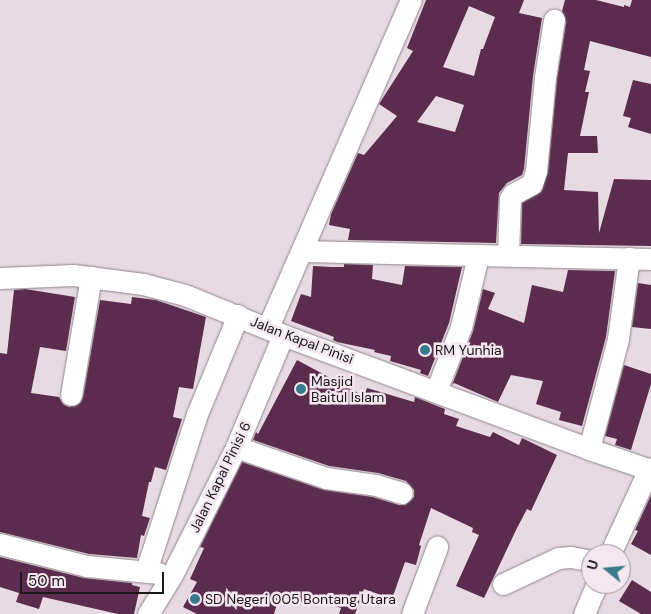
<!DOCTYPE html>
<style>
body{margin:0}
#map{position:relative;width:651px;height:614px;overflow:hidden;background:#e7dae2;font-family:"DM Sans",sans-serif}
div>[style]{position:absolute}
[style*='--x']{left:calc(var(--x)*1px);top:calc(var(--y)*1px);width:calc(var(--w)*1px);rotate:calc(var(--a)*1deg)}
.building>*{inset:0;background:#5c2c4e}
.roads{filter:drop-shadow(0 0 1px #90848c) drop-shadow(0 0 1px #90848c)}
.minor>*{height:21px;margin:-10.5px;padding:0 10.5px;transform-origin:10.5px;border-radius:10.5px;background:#fff}
.dots>*{width:14px;height:14px;translate:-50% -50%;box-sizing:border-box;border:2px solid #f4e7ef;border-radius:50%}
span{translate:-50% -50%;white-space:nowrap;text-align:center;line-height:1.15;-webkit-text-stroke:5px #f4e7ef;paint-order:stroke}
.street-label{font-size:14px;color:#1c171a}
.poi-label{font-size:14px;color:#1c171a}
.left{translate:0 -50%;text-align:left}
.north{position:absolute;left:581px;top:544px;width:50px;height:50px;box-sizing:border-box;background:#f4e7ef;border:1px solid #9e949a;border-radius:50%;rotate:287deg;font-size:14px;font-weight:700;line-height:20px;text-align:center;color:#1c171a}
.north::after{content:'';display:block;margin:auto;width:18px;height:22px;background:#397b8c;clip-path:polygon(50% 0,100% 100%,50% 72%,0 100%)}
.scale{position:absolute;left:20px;top:572px;width:144px;height:22px;box-sizing:border-box;border:2px solid #1c171a;border-top:0;padding-left:6px;font-size:15px;line-height:18px;white-space:nowrap;color:#1c171a;-webkit-text-stroke:4px #f4e7ef;paint-order:stroke}
</style>
<div id="map">
<div class="building">
<i style="clip-path:polygon(evenodd,426px 0,524px 0,519px 13px,542px 18px,533px 76px,524px 169px,522px 175px,507px 183px,499px 193px,496px 243px,348px 240px,350px 229px,329px 225px,331px 214px,358px 153px,364px 155px,397px 116px,379px 104px,413px 51px,407px 48px,426px 0,469px 6px,495px 17px,483px 49px,481px 49px,474px 76px,443px 67px,469px 6px,426px 0,436px 96px,464px 105px,455px 132px,417px 122px,436px 96px)"></i>
<i style="clip-path:polygon(565px 0,596px 0,624px 7px,624px 5px,630px 7px,632px 0,651px 0,651px 57px,590px 41px,584px 70px,590px 71px,585px 92px,589px 92px,580px 136px,597px 136px,598px 153px,568px 153px,564px 190px,598px 192px,599px 233px,614px 179px,651px 180px,651px 246px,521px 244px,522px 203px,541px 192px,548px 172px,557px 79px,566px 22px,562px 11px)"></i>
<i style="clip-path:polygon(633px 80px,651px 84px,651px 134px,628px 127px,631px 118px,623px 116px)"></i>
<i style="clip-path:polygon(344px 264px,373px 265px,372px 279px,402px 285px,405px 266px,462px 267px,449px 323px,428px 376px,420px 373px,421px 370px,390px 361px,391px 356px,374px 352px,375px 350px,337px 342px,333px 340px,334px 337px,291px 321px,301px 294px,311px 297px,313px 266px,331px 267px,344px 267px)"></i>
<i style="clip-path:polygon(568px 270px,615px 271px,606px 337px,582px 426px,559px 420px,561px 412px,536px 404px,543px 381px,511px 375px,498px 402px,454px 383px,452px 385px,473px 331px,483px 289px,495px 293px,488px 309px,524px 323px,532px 285px,563px 292px)"></i>
<i style="clip-path:polygon(638px 283px,651px 285px,651px 329px,632px 327px)"></i>
<i style="clip-path:polygon(25px 289px,75px 297px,66px 351px,40px 347px,31px 393px,59px 397px,63px 404px,69px 407px,80px 403px,83px 397px,100px 300px,131px 304px,132px 297px,156px 300px,206px 317px,193px 389px,179px 387px,173px 417px,182px 419px,166px 470px,155px 467px,151px 482px,149px 482px,142px 516px,150px 518px,144px 536px,141px 535px,137px 558px,89px 554px,0 532px,0 353px,7px 354px,14px 290px)"></i>
<i style="clip-path:polygon(297px 360px,364px 396px,367px 388px,414px 402px,415px 397px,445px 409px,444px 414px,459px 419px,456px 426px,490px 437px,493px 432px,519px 445px,522px 438px,557px 455px,531px 511px,527px 509px,517px 528px,484px 598px,456px 586px,479px 535px,472px 532px,473px 528px,431px 508px,419px 545px,421px 546px,416px 565px,405px 562px,392px 599px,364px 589px,355px 614px,339px 614px,341px 608px,311px 598px,309px 605px,280px 593px,274px 614px,197px 614px,183px 607px,197px 582px,190px 579px,204px 548px,200px 547px,242px 462px,324px 490px,373px 497px,399px 505px,405px 505px,414px 497px,414px 490px,406px 481px,378px 473px,329px 466px,253px 440px,256px 432px,258px 434px)"></i>
<i style="clip-path:polygon(624px 365px,651px 374px,651px 384px,631px 450px,615px 445px,617px 439px,605px 436px)"></i>
<i style="clip-path:polygon(651px 495px,651px 555px,631px 544px,638px 531px,635px 530px)"></i>
<i style="clip-path:polygon(0 557px,84px 578px,132px 583px,132px 585px,140px 587px,134px 614px,118px 614px,43px 597px,39px 609px,16px 602px,19px 593px,0 587px)"></i>
<i style="clip-path:polygon(632px 580px,651px 592px,651px 614px,641px 614px,619px 601px)"></i>
</div>
<div class="roads">
<div class="minor">
<i style="--x:302;--y:251;--w:349;--a:1.3"></i>
<i style="--x:508;--y:255;--w:56;--a:-88"></i>
<i style="--x:510;--y:199;--w:6;--a:-59"></i>
<i style="--x:513;--y:194;--w:21;--a:-28"></i>
<i style="--x:532;--y:184;--w:14;--a:-73"></i>
<i style="--x:536;--y:171;--w:94;--a:-84.5"></i>
<i style="--x:545;--y:77;--w:58;--a:-81"></i>
<i style="--x:0;--y:278;--w:73;--a:-2.4"></i>
<i style="--x:73;--y:275;--w:71;--a:7.3"></i>
<i style="--x:143;--y:284;--w:43;--a:14.7"></i>
<i style="--x:185;--y:295;--w:106;--a:22.2"></i>
<i style="--x:283;--y:335;--w:327;--a:20.4"></i>
<i style="--x:589;--y:449;--w:65;--a:18.7"></i>
<i style="--x:268;--y:327;--w:357;--a:-66.4"></i>
<i style="--x:436;--y:391;--w:69;--a:-68.7"></i>
<i style="--x:461;--y:327;--w:73;--a:-76.5"></i>
<i style="--x:71;--y:395;--w:120;--a:-80.4"></i>
<i style="--x:236;--y:447;--w:95;--a:19"></i>
<i style="--x:326;--y:478;--w:50;--a:8"></i>
<i style="--x:376;--y:485;--w:27;--a:17"></i>
<i style="--x:589;--y:449;--w:114;--a:-75.2"></i>
<i style="--x:618;--y:339;--w:82;--a:-82.3"></i>
<i style="--x:0;--y:544;--w:90;--a:14.2"></i>
<i style="--x:87;--y:566;--w:72;--a:5.6"></i>
<i style="--x:610;--y:554;--w:94;--a:-65.4"></i>
<i style="--x:146;--y:571;--w:165;--a:-72"></i>
<i style="--x:197;--y:414;--w:107;--a:-67.5"></i>
<i style="--x:503;--y:584;--w:61;--a:-25.3"></i>
<i style="--x:558;--y:558;--w:13;--a:-4"></i>
<i style="--x:571;--y:557;--w:20;--a:11"></i>
<i style="--x:148;--y:614;--w:46;--a:-58.4"></i>
<i style="--x:172;--y:575;--w:143;--a:-63.4"></i>
<i style="--x:236;--y:447;--w:121;--a:-67.2"></i>
<i style="--x:412;--y:614;--w:72;--a:-69.5"></i>
<i style="--x:584;--y:614;--w:33;--a:-67"></i>
</div>
</div>
<div class="dots">
<i style="left:425px;top:350px;background:#397b8c"></i>
<i style="left:301px;top:389px;background:#397b8c"></i>
<i style="left:195px;top:599px;background:#397b8c"></i>
</div>
<div class="street-label">
<span style="left:302px;top:340px;rotate:21deg">Jalan Kapal Pinisi</span>
<span style="left:220px;top:477px;rotate:-64deg">Jalan Kapal Pinisi 6</span>
</div>
<div class="poi-label">
<span class="left" style="left:435px;top:350px">RM Yunhia</span>
<span class="left" style="left:311px;top:389px">Masjid<br>Baitul Islam</span>
<span class="left" style="left:205px;top:599px">SD Negeri 005 Bontang Utara</span>
</div>
<div class="north">U</div>
<div class="scale">50 m</div>
</div>
